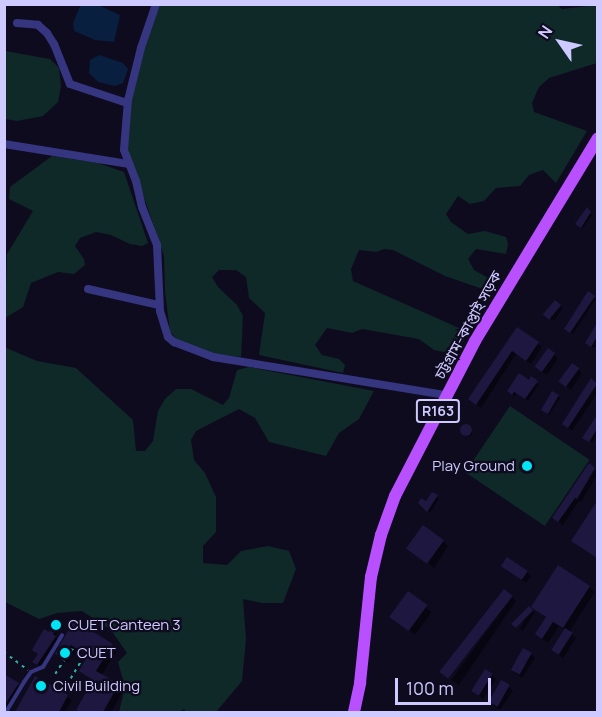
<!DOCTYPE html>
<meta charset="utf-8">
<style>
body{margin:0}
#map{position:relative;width:602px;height:717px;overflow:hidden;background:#0e0b1f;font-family:Manrope,"Noto Sans Bengali",sans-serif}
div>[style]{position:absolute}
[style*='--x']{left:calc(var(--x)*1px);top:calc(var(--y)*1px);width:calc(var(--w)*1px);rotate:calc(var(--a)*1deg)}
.green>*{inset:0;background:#0e2927;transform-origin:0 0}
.water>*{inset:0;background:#091f40}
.shadow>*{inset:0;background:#0007;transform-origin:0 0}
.building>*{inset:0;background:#1e1740;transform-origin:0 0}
.round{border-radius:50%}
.path>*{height:1.5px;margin-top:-0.75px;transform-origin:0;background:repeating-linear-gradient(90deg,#29b3a6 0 3px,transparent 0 7.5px)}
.service>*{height:4px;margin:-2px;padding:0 2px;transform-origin:2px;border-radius:2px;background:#353580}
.minor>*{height:8px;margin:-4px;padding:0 4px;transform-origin:4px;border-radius:4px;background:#353580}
.primary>*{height:12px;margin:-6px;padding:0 6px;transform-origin:6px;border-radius:6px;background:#b850ff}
.dots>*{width:16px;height:16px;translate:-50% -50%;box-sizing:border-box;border:3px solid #0e0b1f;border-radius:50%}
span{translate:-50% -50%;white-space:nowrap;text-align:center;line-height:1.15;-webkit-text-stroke:4.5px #0e0b1f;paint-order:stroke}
.shield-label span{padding:2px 4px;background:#0e0b1f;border:2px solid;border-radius:4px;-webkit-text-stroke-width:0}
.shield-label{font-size:14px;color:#cec9ff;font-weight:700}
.street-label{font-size:15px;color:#cec9ff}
.poi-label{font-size:15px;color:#cec9ff}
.right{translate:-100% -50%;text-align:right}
.left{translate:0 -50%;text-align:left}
.frame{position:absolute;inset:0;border:6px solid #cec9ff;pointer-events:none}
.north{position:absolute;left:530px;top:12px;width:60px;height:60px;-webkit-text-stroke:4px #0e0b1f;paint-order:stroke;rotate:304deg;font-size:16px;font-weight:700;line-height:24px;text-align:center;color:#cec9ff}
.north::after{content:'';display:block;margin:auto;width:21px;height:27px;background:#cec9ff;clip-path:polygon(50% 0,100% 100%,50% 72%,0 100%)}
.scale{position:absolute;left:395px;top:678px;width:96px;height:27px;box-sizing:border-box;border:3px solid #cec9ff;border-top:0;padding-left:8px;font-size:18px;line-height:21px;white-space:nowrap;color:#cec9ff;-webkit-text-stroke:4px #0e0b1f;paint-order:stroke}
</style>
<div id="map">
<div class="green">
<i style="clip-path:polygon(556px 4px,562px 9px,597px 5px,597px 63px,549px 78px,539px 87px,532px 103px,534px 112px,587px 131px,556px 183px,543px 170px,529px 175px,520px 186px,496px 188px,484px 201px,470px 204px,458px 196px,446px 214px,451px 222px,468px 234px,485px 231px,506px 237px,508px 244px,506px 254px,476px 249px,468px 259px,474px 270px,492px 280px,495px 290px,491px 292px,445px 276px,393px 250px,384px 249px,376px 252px,359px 250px,351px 269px,353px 281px,459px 328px,464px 332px,464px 340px,454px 354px,434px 350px,419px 339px,362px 329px,352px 333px,327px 328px,315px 345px,322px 355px,339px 359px,345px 365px,343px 373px,259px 355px,265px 313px,249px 298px,246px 277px,236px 270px,219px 270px,212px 277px,218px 287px,237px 305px,243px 316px,241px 357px,215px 354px,178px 340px,170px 332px,165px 291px,164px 256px,127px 147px,130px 99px,158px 5px)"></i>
<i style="clip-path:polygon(5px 51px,50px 59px,59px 68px,61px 86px,58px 102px,43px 116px,17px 121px,5px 119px,5px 124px)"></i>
<i style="clip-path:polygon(52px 156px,98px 163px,124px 172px,148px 243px,142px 246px,130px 244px,111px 235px,96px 232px,80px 238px,75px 246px,84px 259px,85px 265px,74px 274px,58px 272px,31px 283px,23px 307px,5px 318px,7px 254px,33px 211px,9px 199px,10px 187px)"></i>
<i style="clip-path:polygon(4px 347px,37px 361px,76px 368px,133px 420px,136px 451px,145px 451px,153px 441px,158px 411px,165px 399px,176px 389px,191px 389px,223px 405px,229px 398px,237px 370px,249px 367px,374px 391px,359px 419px,339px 433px,326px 456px,269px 442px,255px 418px,239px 409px,196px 431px,191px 440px,194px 460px,205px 473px,216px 497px,216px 532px,203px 546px,203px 563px,227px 565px,241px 551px,268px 546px,289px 551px,296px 569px,283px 603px,262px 603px,243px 599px,246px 639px,242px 681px,216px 712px,186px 712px,184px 709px,179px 712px,119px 712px,125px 687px,118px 662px,127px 653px,111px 630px,82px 611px,57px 613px,39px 619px,5px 602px)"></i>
<i style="left:510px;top:406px;width:96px;height:80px;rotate:34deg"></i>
</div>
<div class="water">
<i style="clip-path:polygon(81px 4px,98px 5px,120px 15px,114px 42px,95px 40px,74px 31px,73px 23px)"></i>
<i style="clip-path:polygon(99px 55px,123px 63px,128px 69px,123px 83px,115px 86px,98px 82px,89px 73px,90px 60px)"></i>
</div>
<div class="shadow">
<i style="clip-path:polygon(587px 209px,592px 215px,583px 228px,577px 223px)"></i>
<i style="clip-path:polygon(594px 297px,596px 299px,573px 334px,568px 331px)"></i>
<i style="clip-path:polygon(560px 306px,563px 308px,554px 321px,549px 318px)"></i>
<i style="clip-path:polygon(598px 326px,598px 343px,594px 348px,586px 343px)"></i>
<i style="clip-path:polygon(517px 329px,542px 347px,531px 364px,516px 354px,481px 408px,474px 403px)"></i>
<i style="clip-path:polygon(549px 350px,558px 358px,547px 375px,541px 371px)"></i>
<i style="clip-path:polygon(578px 369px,582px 373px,571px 390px,561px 382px)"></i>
<i style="clip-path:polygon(592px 380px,598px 384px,598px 392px,572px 431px,567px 427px)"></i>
<i style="clip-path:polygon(529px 382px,539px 384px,528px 401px,517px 393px,515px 396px,511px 393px)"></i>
<i style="clip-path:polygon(558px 396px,560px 398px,549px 415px,544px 411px)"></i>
<i style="clip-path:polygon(598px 418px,598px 435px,592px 443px,584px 438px)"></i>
<i style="clip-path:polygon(469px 426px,473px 435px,466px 437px,462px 427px)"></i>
<i style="clip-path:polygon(594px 469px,598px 474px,581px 502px,579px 501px,563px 525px,553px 518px)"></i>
<i style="clip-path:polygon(433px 494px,439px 499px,430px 513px,420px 502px,427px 503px)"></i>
<i style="clip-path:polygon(597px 504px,598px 504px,598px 559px,573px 541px)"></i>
<i style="clip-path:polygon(443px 541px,448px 546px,434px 568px,409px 549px)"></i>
<i style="clip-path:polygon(507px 570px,527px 572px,531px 576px,526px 583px)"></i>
<i style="clip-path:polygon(589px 587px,595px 592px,569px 632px,576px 638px,563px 658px,556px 653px,565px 630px,559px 626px,548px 643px,542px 639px,537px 634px,547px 618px,533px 607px)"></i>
<i style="left:408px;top:594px;width:30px;height:28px;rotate:37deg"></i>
<i style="clip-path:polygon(512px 597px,516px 601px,459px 685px,451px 680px)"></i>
<i style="clip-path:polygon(529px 609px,535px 612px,523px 631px,520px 629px)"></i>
<i style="clip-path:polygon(74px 622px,117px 651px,101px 676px,123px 691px,111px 712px,81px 712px,78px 710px,94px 681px,81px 670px,89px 656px,77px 649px,68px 663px,57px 654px)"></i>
<i style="clip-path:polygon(60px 623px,62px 625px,55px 637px,58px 640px,40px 666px,36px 664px,49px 634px)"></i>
<i style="clip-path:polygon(531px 654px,535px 658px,522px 678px,515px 673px)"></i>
<i style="clip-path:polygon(485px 671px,496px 679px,483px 699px,476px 694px)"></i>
<i style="clip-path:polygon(4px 676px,22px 688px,4px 712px)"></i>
<i style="clip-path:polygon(36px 678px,72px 700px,65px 712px,17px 712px)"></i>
<i style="clip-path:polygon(509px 687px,513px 691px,500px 710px,493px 705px)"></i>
</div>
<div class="building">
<i style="clip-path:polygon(587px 207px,591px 212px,581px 228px,575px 224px)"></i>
<i style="clip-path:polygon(588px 291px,595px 296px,570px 333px,564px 329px)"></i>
<i style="left:555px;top:300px;width:8px;height:19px;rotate:40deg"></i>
<i style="clip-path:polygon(597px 323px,597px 337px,591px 347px,585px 343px)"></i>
<i style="clip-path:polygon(517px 327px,539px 342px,526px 361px,512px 351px,476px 405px,468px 399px)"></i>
<i style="left:548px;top:348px;width:9px;height:23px;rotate:36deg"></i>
<i style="left:572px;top:363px;width:9px;height:23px;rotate:36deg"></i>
<i style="clip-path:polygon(519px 373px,529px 380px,531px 376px,538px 381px,525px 399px,514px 392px,512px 395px,507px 391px)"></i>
<i style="clip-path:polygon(591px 378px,597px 384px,568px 428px,562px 424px)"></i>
<i style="left:552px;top:391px;width:8px;height:22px;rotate:30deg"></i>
<i style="clip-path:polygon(597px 415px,597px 429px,589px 442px,582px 438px)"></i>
<i class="round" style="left:460px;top:424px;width:12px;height:12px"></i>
<i style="clip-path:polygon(589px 463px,595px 468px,577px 499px,575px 498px,558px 522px,552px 518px)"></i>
<i style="clip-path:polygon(432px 492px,438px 495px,427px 512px,418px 503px,421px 498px,426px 501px)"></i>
<i style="clip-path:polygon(597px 501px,597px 558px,571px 541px)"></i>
<i style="left:423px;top:525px;width:26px;height:29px;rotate:36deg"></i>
<i style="left:507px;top:557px;width:25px;height:11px;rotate:34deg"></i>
<i style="clip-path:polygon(558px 565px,590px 586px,563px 628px,553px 622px,542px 639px,535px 634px,546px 617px,531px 607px)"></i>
<i style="left:504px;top:589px;width:11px;height:105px;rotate:38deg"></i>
<i style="left:408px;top:591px;width:24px;height:32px;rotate:36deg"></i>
<i style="left:529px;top:606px;width:6px;height:25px;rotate:45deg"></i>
<i style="clip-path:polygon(57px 619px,61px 622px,53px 634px,56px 636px,37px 665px,32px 662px,38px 654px,32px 650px,44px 629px,49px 632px)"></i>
<i style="clip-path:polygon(74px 620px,113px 644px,96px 671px,119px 684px,103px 712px,80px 712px,76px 710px,93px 680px,79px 671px,88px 655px,71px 645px,63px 659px,55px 654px)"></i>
<i style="left:565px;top:628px;width:9px;height:26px;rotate:32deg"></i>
<i style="left:523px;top:648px;width:10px;height:25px;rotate:29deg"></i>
<i style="left:485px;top:669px;width:9px;height:26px;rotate:32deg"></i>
<i style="clip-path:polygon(4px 674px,19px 683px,4px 706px)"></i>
<i style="clip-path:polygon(35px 676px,68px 695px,59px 712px,15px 712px)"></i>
<i style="left:501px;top:680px;width:10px;height:25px;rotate:29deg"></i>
</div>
<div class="path">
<i style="--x:4;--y:652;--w:30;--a:37"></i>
<i style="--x:55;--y:674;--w:30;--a:-57"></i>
<i style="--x:71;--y:649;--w:15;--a:32"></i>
<i style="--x:84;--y:657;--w:29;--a:121"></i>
</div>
<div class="service">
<i style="--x:6;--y:712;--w:35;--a:-59"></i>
<i style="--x:24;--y:682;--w:12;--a:-55"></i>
<i style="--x:31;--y:672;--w:13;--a:-23"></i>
<i style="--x:43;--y:667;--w:37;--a:-59"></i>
</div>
<div class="minor">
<i style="--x:156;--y:4;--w:46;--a:108.8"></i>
<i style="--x:141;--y:48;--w:54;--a:104"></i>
<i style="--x:128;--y:100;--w:50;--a:94.6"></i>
<i style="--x:124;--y:150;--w:33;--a:69"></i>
<i style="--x:136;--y:181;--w:27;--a:77"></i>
<i style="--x:142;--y:207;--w:41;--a:68.5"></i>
<i style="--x:157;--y:245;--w:66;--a:87.4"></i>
<i style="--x:160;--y:311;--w:27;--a:73"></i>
<i style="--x:168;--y:337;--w:8;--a:40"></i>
<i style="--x:174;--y:342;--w:42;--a:21"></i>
<i style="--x:213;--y:357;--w:236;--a:9.3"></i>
<i style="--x:17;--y:23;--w:21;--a:5"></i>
<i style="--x:38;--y:25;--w:12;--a:42"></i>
<i style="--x:47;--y:33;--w:13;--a:58"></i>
<i style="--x:54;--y:44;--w:43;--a:68.2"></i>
<i style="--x:70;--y:84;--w:60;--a:18.4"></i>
<i style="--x:4;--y:144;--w:127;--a:9.1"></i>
<i style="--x:88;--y:289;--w:73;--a:12.7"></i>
</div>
<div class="primary">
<i style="--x:354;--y:712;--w:30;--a:-78"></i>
<i style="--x:360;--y:683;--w:107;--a:-84.1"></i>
<i style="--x:371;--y:577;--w:43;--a:-76.6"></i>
<i style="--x:381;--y:535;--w:41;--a:-70.3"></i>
<i style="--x:395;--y:496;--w:174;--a:-62.7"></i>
<i style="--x:475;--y:341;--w:237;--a:-58.8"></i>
</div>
<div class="dots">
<i style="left:527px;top:466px;background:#00e4f4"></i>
<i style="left:56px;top:625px;background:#00e4f4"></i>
<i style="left:65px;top:653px;background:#00e4f4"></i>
<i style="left:41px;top:686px;background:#00e4f4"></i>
</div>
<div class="shield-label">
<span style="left:438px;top:411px">R163</span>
</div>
<div class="street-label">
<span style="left:468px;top:325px;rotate:-61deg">চট্টগ্রাম-কাপ্তাই সড়ক</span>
</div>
<div class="poi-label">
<span class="right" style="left:515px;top:466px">Play Ground</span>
<span class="left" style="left:68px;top:625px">CUET Canteen 3</span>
<span class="left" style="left:77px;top:653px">CUET</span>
<span class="left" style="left:53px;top:686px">Civil Building</span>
</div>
<div class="frame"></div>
<div class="north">N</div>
<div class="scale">100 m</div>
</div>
